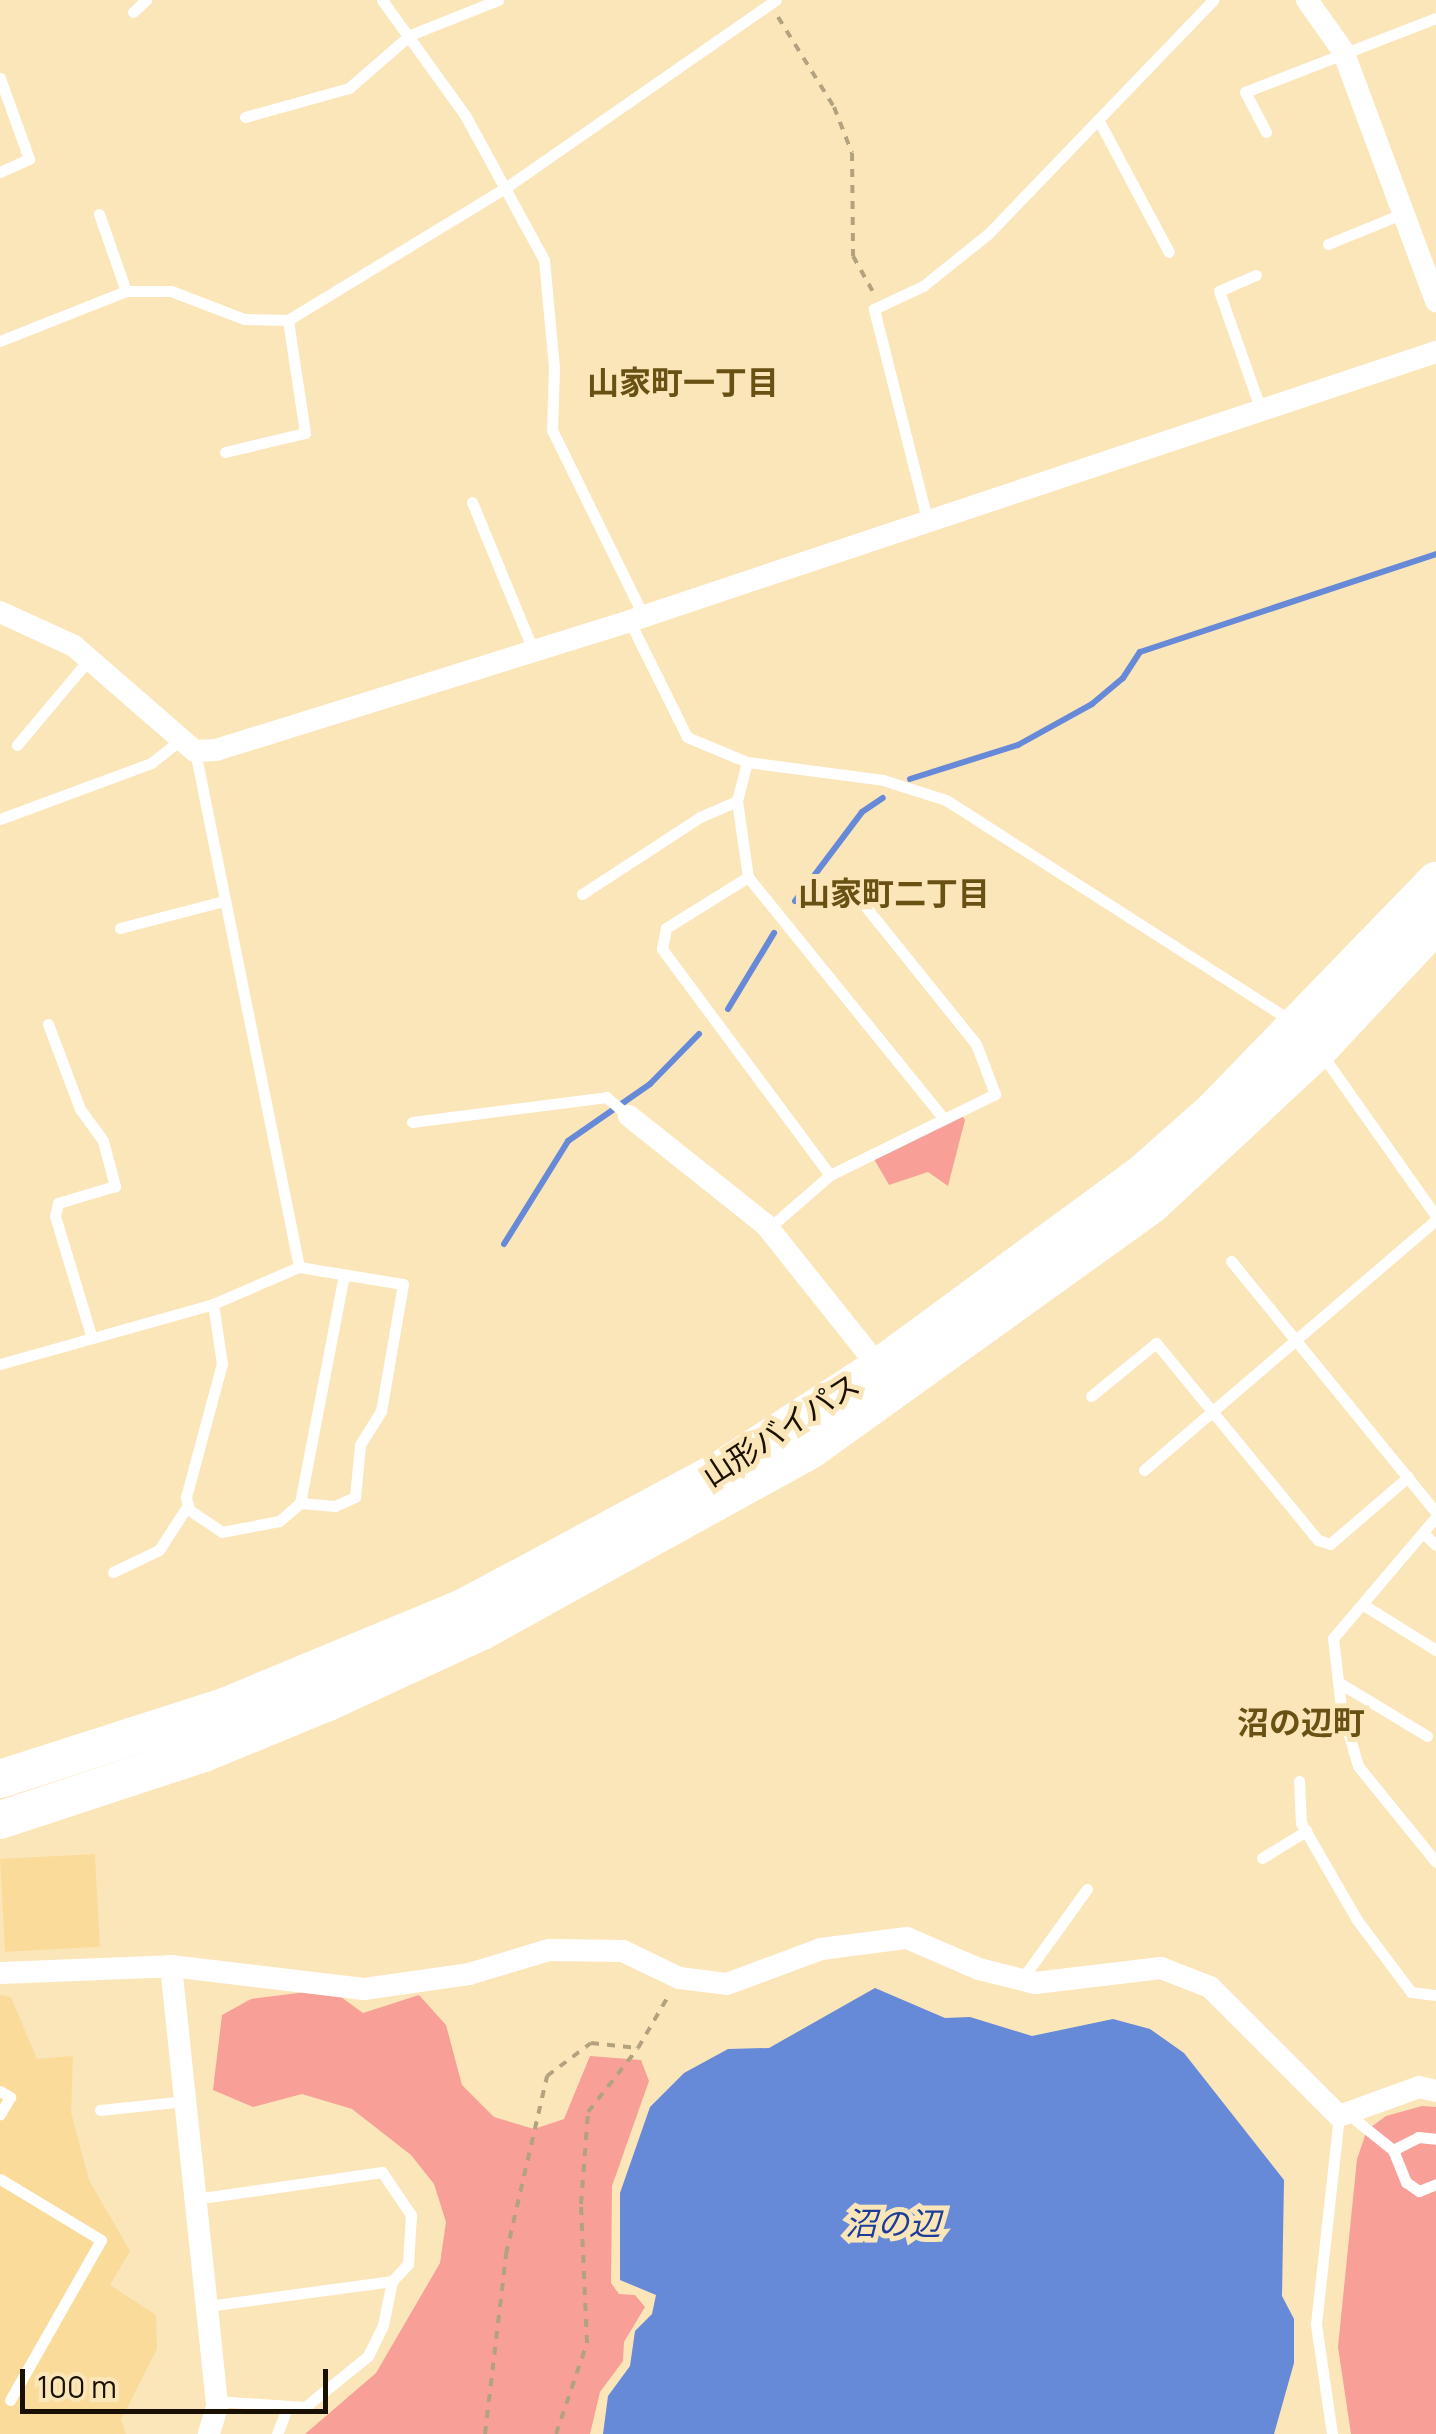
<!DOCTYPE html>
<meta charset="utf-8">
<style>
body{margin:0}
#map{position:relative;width:1436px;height:2434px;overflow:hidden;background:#fbe6ba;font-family:Manrope,"Noto Sans JP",sans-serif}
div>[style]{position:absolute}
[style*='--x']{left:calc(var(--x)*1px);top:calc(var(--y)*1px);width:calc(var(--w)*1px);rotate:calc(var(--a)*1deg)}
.built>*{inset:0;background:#fadb99;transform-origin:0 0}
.green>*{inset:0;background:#f89f97}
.water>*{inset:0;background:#6689d8}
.stream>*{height:6px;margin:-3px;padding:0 3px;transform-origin:3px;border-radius:3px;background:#6689d8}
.path>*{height:4px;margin-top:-2px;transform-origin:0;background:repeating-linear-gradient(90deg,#b3a27f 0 8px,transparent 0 16px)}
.service>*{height:11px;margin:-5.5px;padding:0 5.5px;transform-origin:5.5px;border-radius:5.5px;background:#fff}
.minor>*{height:22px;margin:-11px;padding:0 11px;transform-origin:11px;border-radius:11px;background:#fff}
.trunk>*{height:38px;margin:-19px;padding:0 19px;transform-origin:19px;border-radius:19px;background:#fff}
span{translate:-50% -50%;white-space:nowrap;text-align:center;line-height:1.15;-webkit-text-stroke:10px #fbe6ba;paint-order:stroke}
.street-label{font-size:30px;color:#1a1000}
.neighbourhood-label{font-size:32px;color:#695114;font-weight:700}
.water-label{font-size:32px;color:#1d3d9a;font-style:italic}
.scale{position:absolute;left:20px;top:2369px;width:308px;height:45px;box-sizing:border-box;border:5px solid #1a1000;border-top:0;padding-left:12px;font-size:30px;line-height:35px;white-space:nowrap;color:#1a1000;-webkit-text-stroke:8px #fbe6ba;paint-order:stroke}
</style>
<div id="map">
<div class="built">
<i style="left:95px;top:1854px;width:93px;height:95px;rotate:87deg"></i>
<i style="clip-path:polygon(0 1995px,11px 1997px,37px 2059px,73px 2056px,71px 2112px,89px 2180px,130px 2251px,110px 2285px,156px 2315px,157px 2349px,121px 2420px,126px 2434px,0 2434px)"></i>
</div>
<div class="green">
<i style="clip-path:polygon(958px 1109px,965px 1120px,948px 1186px,928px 1172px,889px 1185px,870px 1152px)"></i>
<i style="clip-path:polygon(330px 1989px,363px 2013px,419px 1995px,446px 2025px,462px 2085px,494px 2117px,534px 2129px,564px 2119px,590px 2056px,641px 2060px,649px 2081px,612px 2186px,611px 2283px,619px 2294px,635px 2295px,645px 2307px,624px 2342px,623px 2361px,600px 2392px,590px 2434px,305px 2434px,376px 2373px,440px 2263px,446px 2222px,434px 2184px,411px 2155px,352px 2109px,302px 2094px,253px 2107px,213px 2090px,222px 2015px,251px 1999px)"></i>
<i style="clip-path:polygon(1422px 2106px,1436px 2107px,1436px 2434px,1351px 2434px,1338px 2347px,1357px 2159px,1367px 2130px,1386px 2116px)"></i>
</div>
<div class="water">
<i style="clip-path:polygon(875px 1988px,945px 2018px,970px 2017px,1032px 2036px,1113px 2019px,1150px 2029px,1184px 2053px,1284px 2180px,1282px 2296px,1294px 2319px,1294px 2363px,1274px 2434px,603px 2434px,608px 2396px,630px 2366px,635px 2331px,652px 2314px,656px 2295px,620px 2280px,620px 2193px,650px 2107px,684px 2073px,728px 2049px,769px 2048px)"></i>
</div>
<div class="stream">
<i style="--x:910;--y:779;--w:113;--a:-17.5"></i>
<i style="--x:1018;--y:745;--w:85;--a:-29"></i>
<i style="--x:1092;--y:704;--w:40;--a:-40"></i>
<i style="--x:1123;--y:678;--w:31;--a:-57"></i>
<i style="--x:1140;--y:652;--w:312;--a:-18.3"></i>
<i style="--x:795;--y:901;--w:111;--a:-53"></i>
<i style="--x:862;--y:812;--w:25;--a:-34"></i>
<i style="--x:728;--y:1009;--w:89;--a:-58.8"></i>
<i style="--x:504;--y:1244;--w:121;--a:-58.1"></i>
<i style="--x:568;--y:1141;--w:100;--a:-34.8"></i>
<i style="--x:650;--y:1084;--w:70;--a:-45.6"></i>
</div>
<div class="path">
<i style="--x:778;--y:17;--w:106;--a:58.1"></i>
<i style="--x:834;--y:107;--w:49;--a:68.6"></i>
<i style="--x:852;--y:153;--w:103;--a:89.4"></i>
<i style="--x:853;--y:256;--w:41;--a:60.9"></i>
<i style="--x:485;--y:2434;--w:181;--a:-83.3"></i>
<i style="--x:506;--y:2254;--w:183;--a:-77"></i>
<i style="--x:547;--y:2076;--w:55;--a:-36.9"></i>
<i style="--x:591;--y:2043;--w:47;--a:6.1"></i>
<i style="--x:556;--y:2434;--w:96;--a:-71.2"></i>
<i style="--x:587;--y:2343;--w:139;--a:-92.5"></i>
<i style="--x:581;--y:2204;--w:92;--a:-85.6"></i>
<i style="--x:588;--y:2112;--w:81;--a:-52"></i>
<i style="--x:638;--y:2048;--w:61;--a:-59.7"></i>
</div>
<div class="service">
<i style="--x:382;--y:0;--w:142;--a:54.2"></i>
<i style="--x:465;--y:115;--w:165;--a:61.4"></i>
<i style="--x:544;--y:260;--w:107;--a:84.7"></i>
<i style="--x:554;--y:367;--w:63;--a:91.8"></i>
<i style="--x:552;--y:430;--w:206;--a:63.8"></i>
<i style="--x:133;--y:12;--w:18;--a:-43"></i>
<i style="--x:0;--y:78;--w:86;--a:70.3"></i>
<i style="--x:29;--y:159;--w:32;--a:156"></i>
<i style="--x:245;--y:117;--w:108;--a:-15.6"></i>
<i style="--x:349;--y:88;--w:81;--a:-41"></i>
<i style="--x:410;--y:35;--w:95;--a:-21.7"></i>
<i style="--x:1100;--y:123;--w:146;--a:61.9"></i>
<i style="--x:1266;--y:132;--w:45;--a:-117.7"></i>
<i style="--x:1245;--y:92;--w:205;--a:-21.2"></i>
<i style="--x:99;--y:214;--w:82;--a:70.7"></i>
<i style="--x:1328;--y:244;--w:82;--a:-22.2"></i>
<i style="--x:1256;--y:275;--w:40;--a:156.6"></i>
<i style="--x:1219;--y:291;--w:126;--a:70.6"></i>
<i style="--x:0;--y:341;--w:136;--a:-21.6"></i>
<i style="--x:126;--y:291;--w:45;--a:0"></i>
<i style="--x:171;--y:291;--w:78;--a:21"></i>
<i style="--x:244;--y:319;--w:44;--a:1.3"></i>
<i style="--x:288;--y:320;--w:258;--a:-31.3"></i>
<i style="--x:508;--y:186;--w:326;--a:-34.8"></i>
<i style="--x:225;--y:452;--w:82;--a:-13.4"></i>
<i style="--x:305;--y:433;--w:114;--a:-98.6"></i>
<i style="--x:472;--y:502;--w:160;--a:67.6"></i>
<i style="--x:927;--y:519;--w:217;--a:-104.2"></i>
<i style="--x:874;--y:309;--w:54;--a:-25.1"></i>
<i style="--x:923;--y:286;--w:83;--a:-38.7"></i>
<i style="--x:988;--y:234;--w:325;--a:-46.1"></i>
<i style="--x:630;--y:622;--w:128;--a:63.6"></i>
<i style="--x:687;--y:737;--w:65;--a:22.6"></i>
<i style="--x:747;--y:762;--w:137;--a:7.5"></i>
<i style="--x:883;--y:780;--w:66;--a:17.6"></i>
<i style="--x:946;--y:800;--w:408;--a:32.6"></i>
<i style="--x:17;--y:745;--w:114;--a:-50"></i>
<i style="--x:195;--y:751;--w:526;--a:78.6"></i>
<i style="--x:747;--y:762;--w:40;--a:104.4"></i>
<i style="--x:737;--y:801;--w:77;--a:81.8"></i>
<i style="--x:748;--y:877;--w:306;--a:51"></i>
<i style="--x:0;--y:819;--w:161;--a:-20.3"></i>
<i style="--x:151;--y:763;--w:37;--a:-38"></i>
<i style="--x:748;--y:877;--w:97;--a:148.1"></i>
<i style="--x:666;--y:928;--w:21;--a:101"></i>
<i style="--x:662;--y:949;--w:282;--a:53.4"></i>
<i style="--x:582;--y:894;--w:141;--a:-33.1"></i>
<i style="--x:700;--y:817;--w:40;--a:-23.4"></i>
<i style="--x:120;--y:928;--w:107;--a:-14.6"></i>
<i style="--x:48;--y:1024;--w:91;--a:69.4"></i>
<i style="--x:80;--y:1109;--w:39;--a:54"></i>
<i style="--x:103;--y:1141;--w:47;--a:75.1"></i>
<i style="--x:115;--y:1186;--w:59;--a:163.4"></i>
<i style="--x:58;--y:1203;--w:13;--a:103"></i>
<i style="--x:55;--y:1216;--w:124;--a:73.2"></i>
<i style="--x:1323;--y:1056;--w:196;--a:54.8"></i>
<i style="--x:412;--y:1122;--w:196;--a:-7.3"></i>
<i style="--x:606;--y:1097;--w:30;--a:40"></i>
<i style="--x:769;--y:1228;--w:81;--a:-41"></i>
<i style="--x:830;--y:1175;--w:184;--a:-26.1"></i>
<i style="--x:995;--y:1094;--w:53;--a:-110.8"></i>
<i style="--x:976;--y:1044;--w:182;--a:-128.8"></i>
<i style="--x:862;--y:902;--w:19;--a:-111"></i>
<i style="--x:1231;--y:1261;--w:324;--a:50.8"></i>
<i style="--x:299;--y:1267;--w:105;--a:9.3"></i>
<i style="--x:403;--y:1284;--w:129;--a:99.8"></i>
<i style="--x:381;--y:1411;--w:40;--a:122"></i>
<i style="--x:360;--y:1445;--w:52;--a:95.5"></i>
<i style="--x:355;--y:1497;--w:22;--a:156"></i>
<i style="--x:335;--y:1506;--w:35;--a:-175"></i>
<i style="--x:300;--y:1503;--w:28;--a:139"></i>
<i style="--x:279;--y:1521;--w:58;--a:169.1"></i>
<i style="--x:222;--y:1532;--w:40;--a:-146"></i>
<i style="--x:189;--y:1510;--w:13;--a:-103"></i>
<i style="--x:186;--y:1497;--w:138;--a:-74.9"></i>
<i style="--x:222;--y:1364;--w:61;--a:-98.5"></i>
<i style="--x:213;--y:1304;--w:94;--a:-23.3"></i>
<i style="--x:0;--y:1364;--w:221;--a:-15.7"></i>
<i style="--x:1091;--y:1396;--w:84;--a:-39.2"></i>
<i style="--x:1156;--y:1343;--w:255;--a:50.6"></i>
<i style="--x:1318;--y:1540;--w:13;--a:18"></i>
<i style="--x:1330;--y:1544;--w:103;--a:-40.7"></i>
<i style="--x:1144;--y:1470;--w:384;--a:-40.6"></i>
<i style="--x:300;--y:1503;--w:233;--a:-79.1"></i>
<i style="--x:1436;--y:1517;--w:159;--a:130.4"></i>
<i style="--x:1333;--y:1638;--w:69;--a:83.4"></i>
<i style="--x:1341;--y:1707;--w:61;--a:73.9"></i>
<i style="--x:1358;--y:1766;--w:124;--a:50.9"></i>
<i style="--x:1423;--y:1533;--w:18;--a:43"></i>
<i style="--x:113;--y:1572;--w:51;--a:-25.6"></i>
<i style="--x:159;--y:1550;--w:54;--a:-57.2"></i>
<i style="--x:1362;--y:1604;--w:87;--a:31.9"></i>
<i style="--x:1338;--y:1682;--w:104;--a:31.2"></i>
<i style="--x:1299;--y:1781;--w:42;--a:87.3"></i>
<i style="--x:1301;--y:1823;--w:112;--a:60"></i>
<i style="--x:1357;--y:1920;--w:90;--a:53.1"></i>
<i style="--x:1411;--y:1992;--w:25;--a:7"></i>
<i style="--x:1262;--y:1858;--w:52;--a:-31.5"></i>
<i style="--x:1022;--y:1979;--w:111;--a:-54.2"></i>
<i style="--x:0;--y:2091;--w:12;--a:31"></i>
<i style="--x:10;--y:2097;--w:20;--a:120"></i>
<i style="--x:100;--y:2110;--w:85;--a:-6"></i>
<i style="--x:1347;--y:2113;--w:59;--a:38.8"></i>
<i style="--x:1393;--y:2150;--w:35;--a:68"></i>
<i style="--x:1406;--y:2182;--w:16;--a:35"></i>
<i style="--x:1419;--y:2191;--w:18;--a:-22"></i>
<i style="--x:1393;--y:2150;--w:28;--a:-27"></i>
<i style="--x:1418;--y:2137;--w:18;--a:6"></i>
<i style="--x:0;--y:2179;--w:118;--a:31.1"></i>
<i style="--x:101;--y:2240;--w:184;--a:119.6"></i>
<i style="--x:195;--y:2199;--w:189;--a:-8.2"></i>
<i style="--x:382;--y:2172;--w:52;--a:56"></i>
<i style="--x:411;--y:2215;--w:49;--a:93.5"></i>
<i style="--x:408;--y:2264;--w:23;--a:133"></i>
<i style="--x:392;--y:2281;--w:188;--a:172.3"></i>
<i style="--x:216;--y:2401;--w:89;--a:3.9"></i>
<i style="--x:305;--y:2407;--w:81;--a:-39"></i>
<i style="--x:368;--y:2356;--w:34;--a:-64"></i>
<i style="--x:383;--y:2325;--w:45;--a:-78.4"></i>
<i style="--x:277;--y:2434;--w:28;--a:-69"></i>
<i style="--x:1332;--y:2434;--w:111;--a:-98.3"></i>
<i style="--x:1316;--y:2324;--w:209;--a:-83.7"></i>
</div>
<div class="minor">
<i style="--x:1307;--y:0;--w:62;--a:54.8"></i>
<i style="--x:1343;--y:51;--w:267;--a:69.6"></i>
<i style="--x:0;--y:612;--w:81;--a:24.7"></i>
<i style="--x:74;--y:646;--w:160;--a:41"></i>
<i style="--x:195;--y:751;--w:21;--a:-3"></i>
<i style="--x:216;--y:750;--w:434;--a:-17.3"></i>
<i style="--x:630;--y:621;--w:850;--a:-18.46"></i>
<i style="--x:629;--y:1116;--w:174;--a:38.5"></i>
<i style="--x:765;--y:1224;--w:183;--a:51.4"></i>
<i style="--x:171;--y:1966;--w:443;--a:84"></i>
<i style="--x:217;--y:2407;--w:28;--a:107"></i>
<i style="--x:0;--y:1973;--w:171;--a:-2.3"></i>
<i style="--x:171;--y:1966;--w:194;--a:6.8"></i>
<i style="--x:364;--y:1989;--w:106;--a:-8.1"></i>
<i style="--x:469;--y:1974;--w:84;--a:-16.7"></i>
<i style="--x:549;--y:1950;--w:74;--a:0.8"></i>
<i style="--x:623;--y:1951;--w:62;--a:25.7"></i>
<i style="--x:679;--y:1978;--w:48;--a:7.1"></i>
<i style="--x:727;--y:1984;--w:100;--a:-20.4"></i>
<i style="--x:821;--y:1949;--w:87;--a:-7.3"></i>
<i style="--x:907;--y:1938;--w:78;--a:23.3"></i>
<i style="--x:979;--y:1969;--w:58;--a:14"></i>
<i style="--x:1035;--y:1983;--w:127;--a:-6.8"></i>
<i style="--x:1161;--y:1968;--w:53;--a:21.2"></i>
<i style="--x:1210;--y:1987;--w:182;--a:45"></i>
<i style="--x:1339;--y:2116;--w:85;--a:-19.9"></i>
<i style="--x:1419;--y:2087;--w:17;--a:13"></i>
</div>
<div class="trunk">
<i style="--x:0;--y:1779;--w:235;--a:-17.8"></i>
<i style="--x:224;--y:1707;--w:261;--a:-22.5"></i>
<i style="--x:465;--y:1607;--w:292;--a:-28.2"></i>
<i style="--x:722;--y:1469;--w:187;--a:-33"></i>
<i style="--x:879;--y:1367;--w:328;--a:-36.3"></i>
<i style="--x:1143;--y:1173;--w:92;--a:-41.5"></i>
<i style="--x:1212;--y:1112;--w:322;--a:-45.9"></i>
<i style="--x:0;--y:1820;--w:215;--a:-18.2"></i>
<i style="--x:204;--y:1753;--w:134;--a:-22.4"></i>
<i style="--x:328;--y:1702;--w:170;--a:-24.8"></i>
<i style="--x:482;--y:1631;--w:375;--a:-28.9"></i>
<i style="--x:810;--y:1450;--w:421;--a:-35.7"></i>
<i style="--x:1152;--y:1204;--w:226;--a:-42.9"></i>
<i style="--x:1318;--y:1050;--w:173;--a:-46.9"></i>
</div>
<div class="street-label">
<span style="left:781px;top:1430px;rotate:-33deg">山形バイパス</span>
</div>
<div class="neighbourhood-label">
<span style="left:683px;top:382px">山家町一丁目</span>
<span style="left:894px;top:893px">山家町二丁目</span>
<span style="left:1301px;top:1722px">沼の辺町</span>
</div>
<div class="water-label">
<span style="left:893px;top:2223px">沼の辺</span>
</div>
<div class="scale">100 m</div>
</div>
